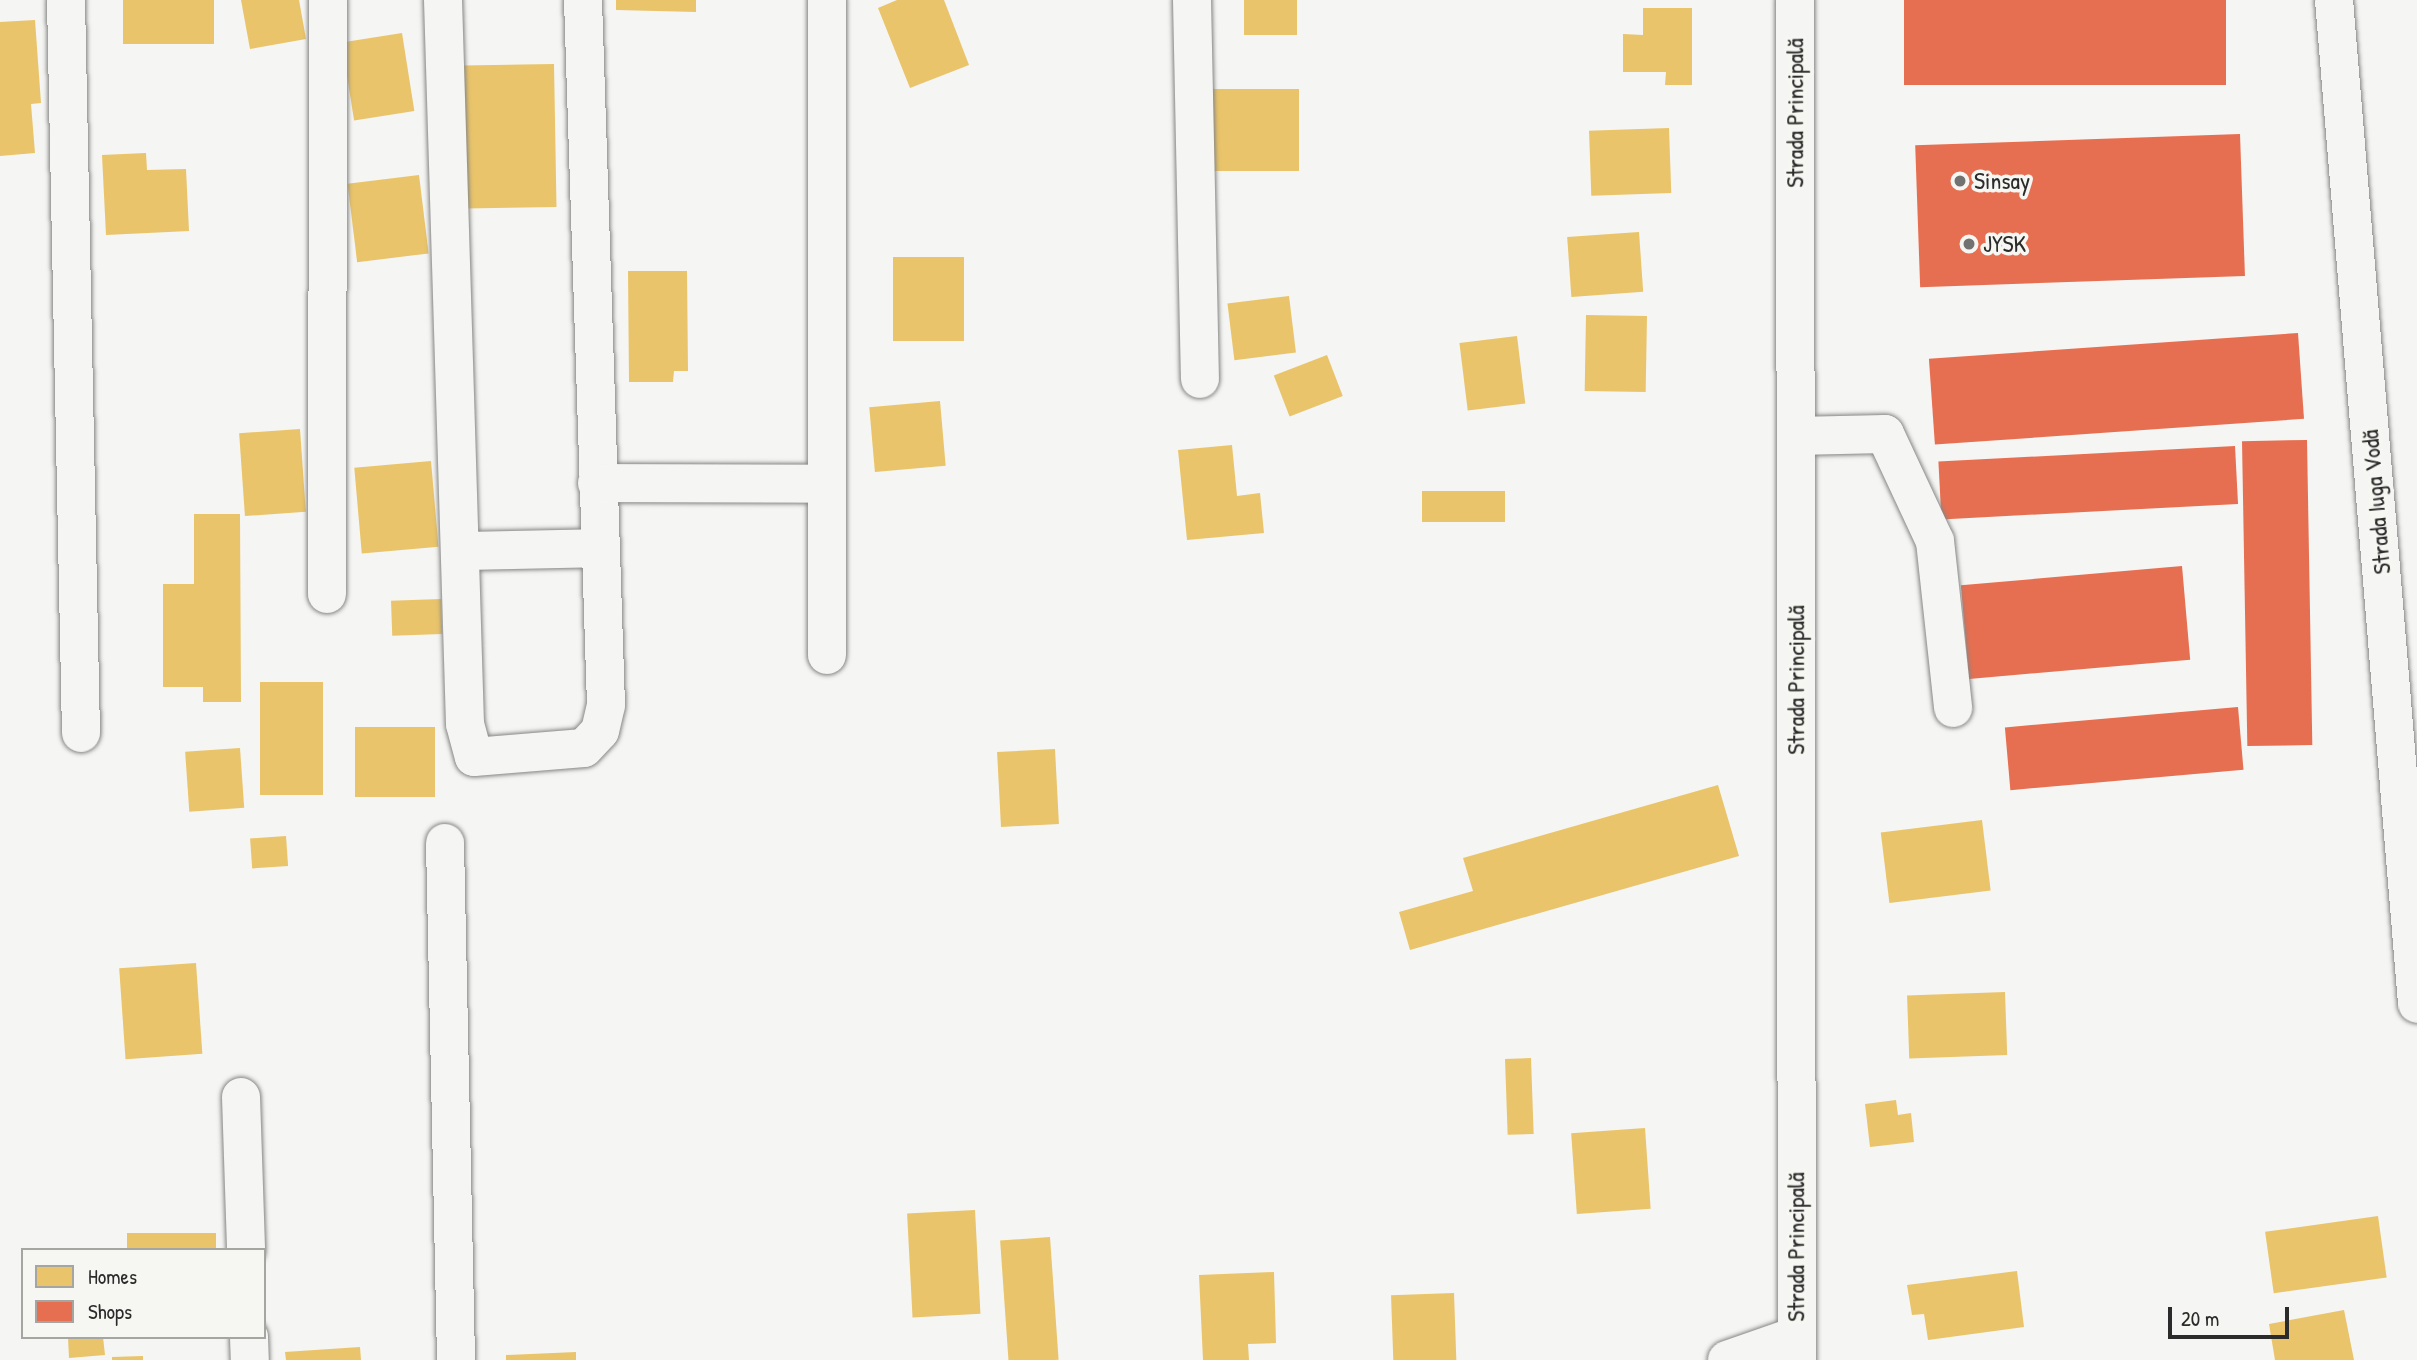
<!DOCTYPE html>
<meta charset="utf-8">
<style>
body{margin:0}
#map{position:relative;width:2417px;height:1360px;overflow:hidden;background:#f5f5f3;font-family:"Patrick Hand",sans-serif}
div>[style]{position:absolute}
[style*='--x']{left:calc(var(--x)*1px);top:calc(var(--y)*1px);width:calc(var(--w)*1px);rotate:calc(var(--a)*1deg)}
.homes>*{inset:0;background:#e9c46a;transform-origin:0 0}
.shops>*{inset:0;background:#e76f51;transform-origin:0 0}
.roads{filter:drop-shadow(0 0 2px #868685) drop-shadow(0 0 2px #868685)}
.minor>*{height:38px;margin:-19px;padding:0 19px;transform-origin:19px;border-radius:19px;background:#f5f5f3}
.dots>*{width:19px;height:19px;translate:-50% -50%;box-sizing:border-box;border:4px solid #f6f6f2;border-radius:50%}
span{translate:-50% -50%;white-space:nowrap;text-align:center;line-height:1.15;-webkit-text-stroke:7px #f6f6f2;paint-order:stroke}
.street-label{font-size:24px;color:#2b2b2b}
.poi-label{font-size:24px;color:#2b2b2b}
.left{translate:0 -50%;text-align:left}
.legend{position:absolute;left:21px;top:1248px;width:245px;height:91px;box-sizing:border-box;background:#f6f6f2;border:2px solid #a5a5a2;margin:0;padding:9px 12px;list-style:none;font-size:21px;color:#2b2b2b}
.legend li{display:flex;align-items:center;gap:14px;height:35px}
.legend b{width:35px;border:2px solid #a5a5a2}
.scale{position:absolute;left:2168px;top:1307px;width:121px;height:32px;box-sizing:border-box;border:4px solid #2b2b2b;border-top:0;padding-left:9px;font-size:21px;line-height:24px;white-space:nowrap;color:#2b2b2b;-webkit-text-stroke:5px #f6f6f2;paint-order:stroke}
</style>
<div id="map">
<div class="homes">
<i style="left:123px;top:0;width:91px;height:44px"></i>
<i style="clip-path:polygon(241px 0,299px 0,306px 39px,250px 49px)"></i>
<i style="clip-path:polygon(616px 0,696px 0,696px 12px,616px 10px)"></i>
<i style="clip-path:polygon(897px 0,944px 0,969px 65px,910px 88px,878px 8px)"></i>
<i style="left:1244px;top:0;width:53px;height:35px"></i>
<i style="clip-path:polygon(1643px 8px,1692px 8px,1692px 85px,1665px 85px,1666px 72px,1623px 72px,1623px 34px,1643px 35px)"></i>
<i style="clip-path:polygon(35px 20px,41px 103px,31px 104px,35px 153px,0 156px,0 22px)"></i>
<i style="left:402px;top:33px;width:79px;height:61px;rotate:81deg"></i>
<i style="left:554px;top:64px;width:143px;height:92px;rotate:89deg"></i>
<i style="left:1208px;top:89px;width:91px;height:82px"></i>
<i style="left:1669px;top:128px;width:65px;height:80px;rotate:88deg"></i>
<i style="clip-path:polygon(146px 153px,147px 170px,186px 169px,189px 231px,106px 235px,102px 155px)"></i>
<i style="left:419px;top:175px;width:79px;height:72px;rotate:83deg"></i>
<i style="left:1639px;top:232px;width:60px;height:72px;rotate:86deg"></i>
<i style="left:893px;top:257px;width:71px;height:84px"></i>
<i style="clip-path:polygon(628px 271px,687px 271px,688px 371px,674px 371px,673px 382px,629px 382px)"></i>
<i style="left:1289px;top:296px;width:57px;height:62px;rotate:83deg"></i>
<i style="left:1586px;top:315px;width:61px;height:76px;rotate:1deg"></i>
<i style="left:1517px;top:336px;width:68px;height:58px;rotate:83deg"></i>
<i style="left:1327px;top:355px;width:44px;height:57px;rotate:69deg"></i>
<i style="left:940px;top:401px;width:65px;height:71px;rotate:85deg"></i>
<i style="left:300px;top:429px;width:83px;height:61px;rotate:86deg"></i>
<i style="clip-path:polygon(1232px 445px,1237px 496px,1260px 493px,1264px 533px,1187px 540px,1178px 450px)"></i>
<i style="left:431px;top:461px;width:86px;height:77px;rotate:85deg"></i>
<i style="left:1422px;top:491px;width:83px;height:31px"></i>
<i style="clip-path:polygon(194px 514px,240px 514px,241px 702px,203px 702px,203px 687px,163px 687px,163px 584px,194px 584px)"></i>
<i style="left:441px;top:599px;width:35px;height:50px;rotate:88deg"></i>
<i style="left:260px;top:682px;width:63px;height:113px"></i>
<i style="left:435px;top:727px;width:70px;height:80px;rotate:90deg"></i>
<i style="left:240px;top:748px;width:60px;height:55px;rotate:86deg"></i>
<i style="left:1055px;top:749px;width:75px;height:58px;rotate:87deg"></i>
<i style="clip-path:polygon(1718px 785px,1739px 856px,1410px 950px,1399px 912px,1473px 891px,1463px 858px)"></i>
<i style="left:1982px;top:820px;width:71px;height:102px;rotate:83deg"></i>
<i style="left:286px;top:836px;width:30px;height:36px;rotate:86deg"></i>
<i style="left:196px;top:963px;width:91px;height:77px;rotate:86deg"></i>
<i style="left:2005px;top:992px;width:63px;height:98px;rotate:88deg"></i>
<i style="left:1531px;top:1058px;width:76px;height:26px;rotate:88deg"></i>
<i style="clip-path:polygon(1896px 1100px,1898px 1115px,1911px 1113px,1914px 1142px,1870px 1147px,1865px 1104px)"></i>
<i style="left:1645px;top:1128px;width:81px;height:74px;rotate:86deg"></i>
<i style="left:975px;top:1210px;width:104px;height:68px;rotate:87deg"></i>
<i style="left:2378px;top:1216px;width:62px;height:114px;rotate:82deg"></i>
<i style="left:216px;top:1233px;width:17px;height:89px;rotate:90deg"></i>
<i style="left:1050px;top:1237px;width:123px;height:50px;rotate:86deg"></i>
<i style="clip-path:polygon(2017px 1271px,2024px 1327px,1928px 1340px,1924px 1314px,1912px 1315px,1907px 1285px)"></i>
<i style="clip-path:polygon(1274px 1272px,1276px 1343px,1248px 1344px,1249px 1360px,1203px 1360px,1199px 1275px)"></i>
<i style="left:1454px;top:1293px;width:67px;height:63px;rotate:88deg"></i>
<i style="clip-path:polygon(2344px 1310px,2354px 1360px,2275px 1360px,2269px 1324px)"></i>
<i style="clip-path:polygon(68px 1337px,103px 1337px,105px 1355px,69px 1358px)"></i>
<i style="clip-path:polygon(360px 1347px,361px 1360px,286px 1360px,285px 1352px)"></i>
<i style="clip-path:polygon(576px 1352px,576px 1360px,506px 1360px,506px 1355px)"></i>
<i style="clip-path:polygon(143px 1356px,143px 1360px,112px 1360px,112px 1357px)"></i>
</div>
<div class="shops">
<i style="left:1904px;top:0;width:322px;height:85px"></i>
<i style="left:2240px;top:134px;width:142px;height:325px;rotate:88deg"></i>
<i style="left:2298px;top:333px;width:86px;height:370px;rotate:86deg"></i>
<i style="left:2307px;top:440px;width:305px;height:65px;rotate:89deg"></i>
<i style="left:2235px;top:446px;width:58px;height:297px;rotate:87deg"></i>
<i style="left:2182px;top:566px;width:94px;height:222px;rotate:85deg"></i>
<i style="left:2238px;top:707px;width:63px;height:234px;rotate:85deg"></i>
</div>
<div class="roads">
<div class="minor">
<i style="--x:66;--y:0;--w:733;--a:88.83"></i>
<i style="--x:443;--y:0;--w:724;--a:88.26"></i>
<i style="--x:465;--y:724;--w:34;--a:75"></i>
<i style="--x:474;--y:757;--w:110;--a:-4.7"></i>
<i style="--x:584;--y:748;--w:23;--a:-47"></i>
<i style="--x:600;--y:731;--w:27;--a:-77"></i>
<i style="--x:606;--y:705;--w:705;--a:-91.87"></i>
<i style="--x:1192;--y:0;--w:379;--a:88.8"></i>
<i style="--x:1795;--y:0;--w:1360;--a:89.92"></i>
<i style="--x:2334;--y:0;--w:1007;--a:85.27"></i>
<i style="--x:1796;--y:436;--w:89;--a:-1.3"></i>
<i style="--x:1885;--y:434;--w:118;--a:65"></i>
<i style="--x:1935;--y:541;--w:168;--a:83.8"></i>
<i style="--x:597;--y:483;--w:230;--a:0.2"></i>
<i style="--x:461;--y:551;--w:138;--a:-1.2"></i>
<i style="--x:327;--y:594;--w:594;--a:-89.9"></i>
<i style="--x:827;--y:655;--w:655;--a:-90"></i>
<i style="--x:445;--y:843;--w:517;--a:88.78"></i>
<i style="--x:241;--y:1097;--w:153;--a:88.1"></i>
<i style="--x:249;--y:1337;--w:23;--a:88"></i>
<i style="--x:1727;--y:1360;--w:73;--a:-19.2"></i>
</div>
</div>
<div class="dots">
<i style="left:1960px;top:181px;background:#727271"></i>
<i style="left:1969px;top:244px;background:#727271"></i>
</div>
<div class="street-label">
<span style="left:1795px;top:113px;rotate:-90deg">Strada Principală</span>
<span style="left:2376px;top:502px;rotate:-95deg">Strada Iuga Vodă</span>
<span style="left:1796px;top:680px;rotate:-90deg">Strada Principală</span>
<span style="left:1796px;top:1247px;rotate:-90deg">Strada Principală</span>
</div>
<div class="poi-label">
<span class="left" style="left:1974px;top:181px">Sinsay</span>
<span class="left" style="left:1983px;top:244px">JYSK</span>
</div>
<ul class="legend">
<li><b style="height:19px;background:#e9c46a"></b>Homes</li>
<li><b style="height:19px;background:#e76f51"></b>Shops</li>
</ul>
<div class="scale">20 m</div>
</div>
